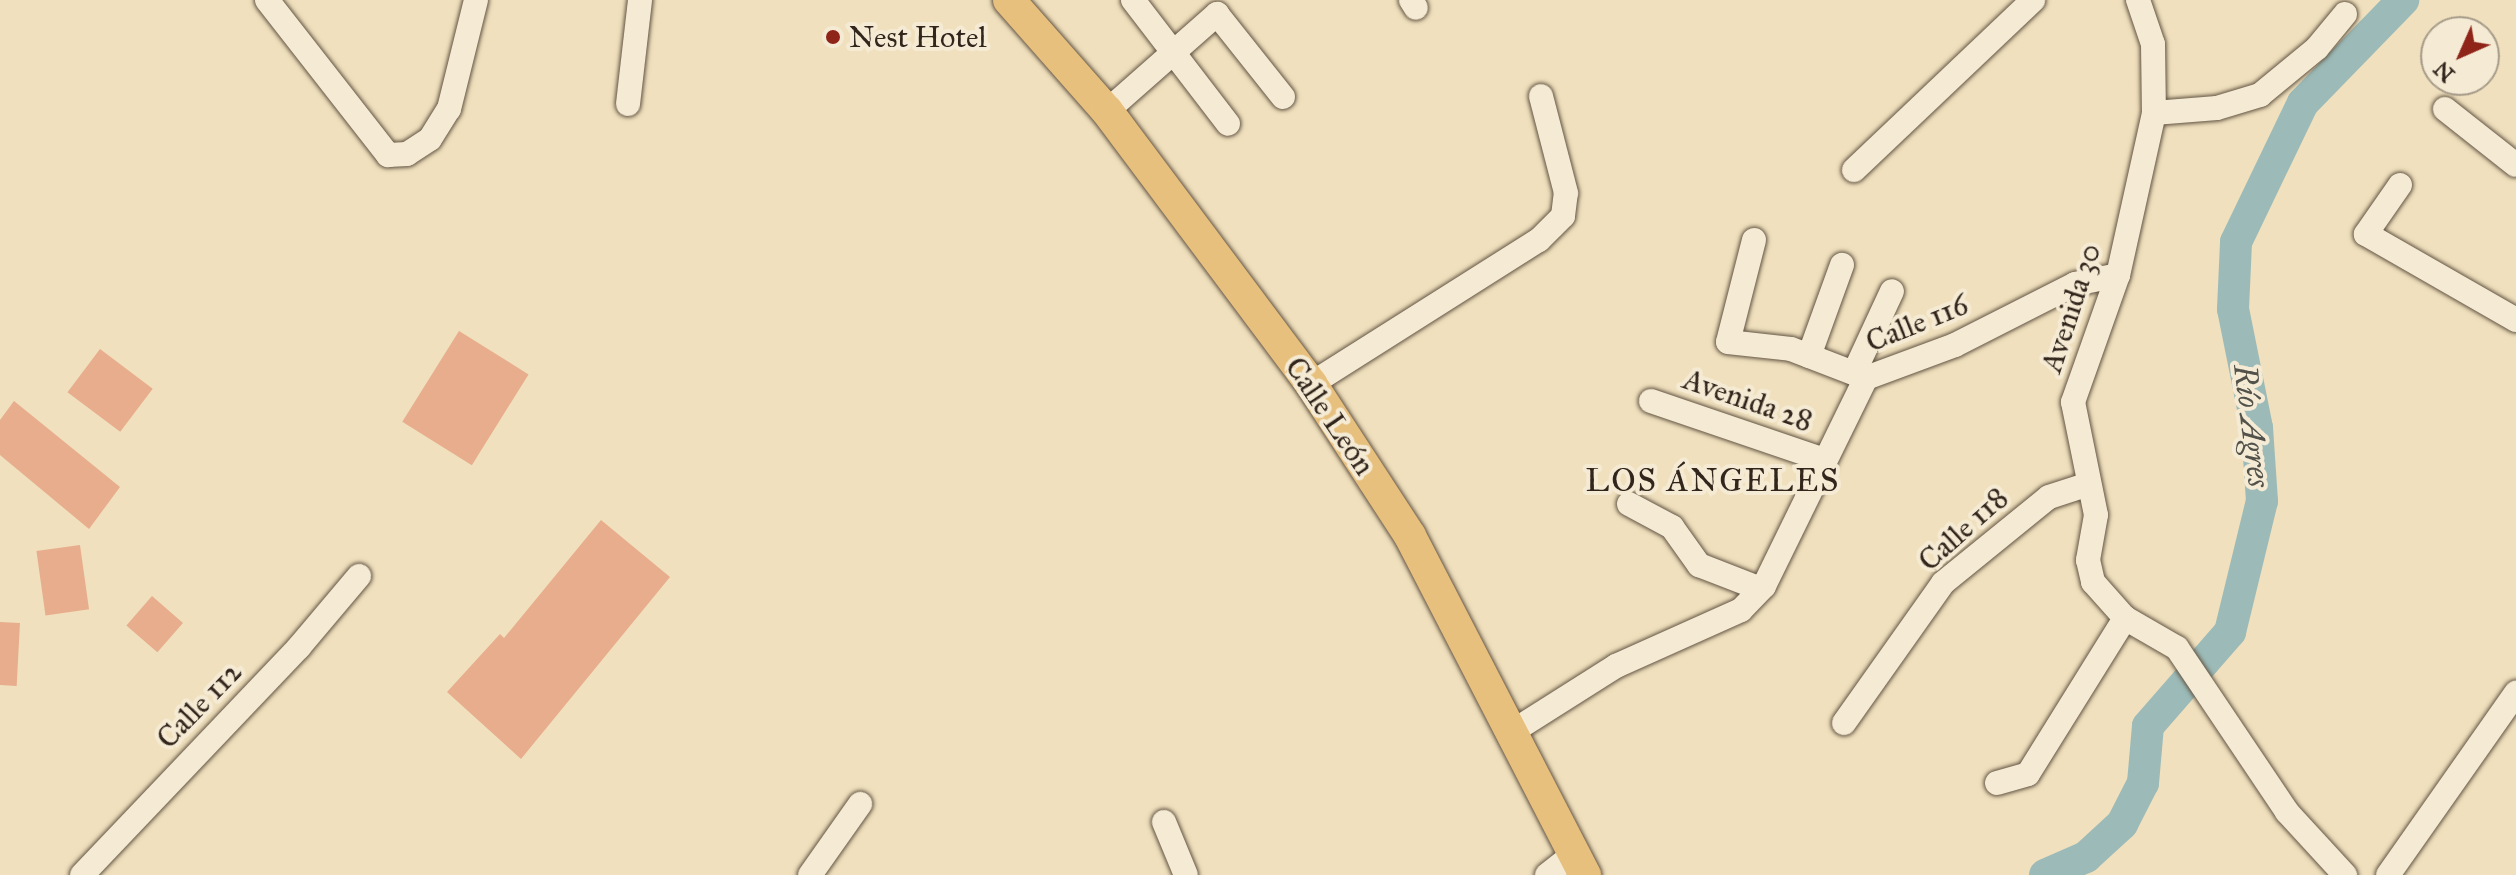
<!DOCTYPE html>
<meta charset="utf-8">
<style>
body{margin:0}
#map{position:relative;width:2516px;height:875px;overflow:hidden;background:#f0e0bd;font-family:"IM FELL Great Primer",serif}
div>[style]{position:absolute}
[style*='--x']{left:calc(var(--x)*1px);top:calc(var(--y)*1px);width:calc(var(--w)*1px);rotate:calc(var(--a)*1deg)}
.river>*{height:32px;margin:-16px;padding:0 16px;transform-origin:16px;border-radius:16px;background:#9cbbb8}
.building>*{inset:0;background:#e7ad8d;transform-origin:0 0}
.roads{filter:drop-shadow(0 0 2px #625444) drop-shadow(0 0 2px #625444)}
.minor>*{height:24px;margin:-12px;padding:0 12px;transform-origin:12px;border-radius:12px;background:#f5ebd4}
.major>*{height:32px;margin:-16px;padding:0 16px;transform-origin:16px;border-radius:16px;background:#e8c07e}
.dots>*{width:22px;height:22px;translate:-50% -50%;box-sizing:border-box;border:4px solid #f5ebd4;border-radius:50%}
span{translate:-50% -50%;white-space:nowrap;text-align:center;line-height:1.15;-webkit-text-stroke:8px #f5ebd4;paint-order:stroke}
.poi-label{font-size:30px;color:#32251c}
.left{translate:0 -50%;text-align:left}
.street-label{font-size:30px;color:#32251c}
.water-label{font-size:32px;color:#52524b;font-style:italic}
.neighbourhood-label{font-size:32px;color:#32251c;letter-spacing:2px}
.north{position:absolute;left:2420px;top:16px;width:80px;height:80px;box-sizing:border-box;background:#f5ebd4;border:2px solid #a79c8a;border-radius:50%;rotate:225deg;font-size:22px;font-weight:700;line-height:32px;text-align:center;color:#32251c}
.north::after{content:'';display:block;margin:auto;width:28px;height:36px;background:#8f2418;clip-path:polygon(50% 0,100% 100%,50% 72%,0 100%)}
</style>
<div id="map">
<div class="river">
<i style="--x:2045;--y:875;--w:45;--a:-23.7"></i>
<i style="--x:2086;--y:857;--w:49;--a:-42.5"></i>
<i style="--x:2122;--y:824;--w:46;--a:-62.9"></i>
<i style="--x:2143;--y:783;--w:57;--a:-85"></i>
<i style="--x:2148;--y:726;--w:125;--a:-48.9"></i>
<i style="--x:2230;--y:632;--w:135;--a:-76.3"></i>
<i style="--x:2262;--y:501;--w:73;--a:-93.9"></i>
<i style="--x:2257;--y:428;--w:121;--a:-101.4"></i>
<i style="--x:2233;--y:309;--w:67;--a:-87.4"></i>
<i style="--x:2236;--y:242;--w:154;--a:-64.3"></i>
<i style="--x:2303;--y:103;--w:144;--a:-45.8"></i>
</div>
<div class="building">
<i style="left:459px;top:331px;width:82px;height:107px;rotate:32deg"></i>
<i style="left:100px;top:349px;width:66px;height:54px;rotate:37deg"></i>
<i style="clip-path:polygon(14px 401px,120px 487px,89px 529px,0 455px,0 420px)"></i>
<i style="clip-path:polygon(601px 520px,670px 577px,521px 759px,447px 692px,500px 634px,504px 638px)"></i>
<i style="left:80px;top:545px;width:65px;height:44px;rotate:82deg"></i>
<i style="left:152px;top:596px;width:41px;height:39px;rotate:41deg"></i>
<i style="left:0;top:622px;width:20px;height:63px;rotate:3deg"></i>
</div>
<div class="roads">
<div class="minor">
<i style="--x:267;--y:0;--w:197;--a:52"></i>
<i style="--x:388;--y:155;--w:19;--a:-3"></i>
<i style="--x:407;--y:154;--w:27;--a:-33"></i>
<i style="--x:430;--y:139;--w:36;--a:-58"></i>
<i style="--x:449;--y:109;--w:112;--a:-76.1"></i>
<i style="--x:1133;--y:0;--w:156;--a:52.5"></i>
<i style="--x:1411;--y:0;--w:9;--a:58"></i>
<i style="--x:2138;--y:0;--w:46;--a:71.2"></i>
<i style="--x:2153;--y:44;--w:69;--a:89.2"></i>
<i style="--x:2154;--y:113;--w:166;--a:102.5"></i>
<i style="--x:2118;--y:275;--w:135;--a:109.5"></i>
<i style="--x:2073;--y:402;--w:115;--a:78.5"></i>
<i style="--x:2096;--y:515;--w:46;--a:100.1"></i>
<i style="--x:2088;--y:560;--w:23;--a:77"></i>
<i style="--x:2093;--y:582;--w:48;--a:48.4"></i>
<i style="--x:2125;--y:618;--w:60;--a:30"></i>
<i style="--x:2177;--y:648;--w:197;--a:56.1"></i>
<i style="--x:2287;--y:812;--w:86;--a:47.4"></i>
<i style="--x:628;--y:104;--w:105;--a:-83.4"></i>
<i style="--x:2445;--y:109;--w:90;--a:38.3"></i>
<i style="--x:1107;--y:111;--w:147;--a:-41.4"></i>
<i style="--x:1217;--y:14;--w:106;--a:51.5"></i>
<i style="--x:2154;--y:113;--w:63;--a:-4.5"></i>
<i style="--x:2217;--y:108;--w:45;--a:-16.8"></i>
<i style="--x:2260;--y:95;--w:74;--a:-39.5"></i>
<i style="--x:2317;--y:48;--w:44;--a:-50.5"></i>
<i style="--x:1854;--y:170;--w:247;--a:-43.5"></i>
<i style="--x:2400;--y:185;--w:60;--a:124.8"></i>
<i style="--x:2366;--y:234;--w:173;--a:29.8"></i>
<i style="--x:1754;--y:240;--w:105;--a:104.3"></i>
<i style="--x:1728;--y:342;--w:63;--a:6.3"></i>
<i style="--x:1791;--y:349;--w:80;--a:21.1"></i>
<i style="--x:1809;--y:356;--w:97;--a:-70.1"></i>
<i style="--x:1854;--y:373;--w:90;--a:-65.1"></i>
<i style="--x:1311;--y:384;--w:270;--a:-32.3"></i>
<i style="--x:1539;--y:240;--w:34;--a:-45"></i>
<i style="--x:1563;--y:216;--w:23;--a:-83"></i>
<i style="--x:1566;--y:193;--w:100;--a:-104.5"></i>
<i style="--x:1651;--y:401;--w:183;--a:18.8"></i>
<i style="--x:1629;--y:504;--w:49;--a:28.1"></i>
<i style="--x:1672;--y:527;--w:47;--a:54.6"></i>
<i style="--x:1699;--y:565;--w:66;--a:21.2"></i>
<i style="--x:1844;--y:723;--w:171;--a:-54.7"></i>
<i style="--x:1943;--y:583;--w:136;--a:-39.1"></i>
<i style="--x:2049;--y:497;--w:40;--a:-18"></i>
<i style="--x:1515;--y:730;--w:120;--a:-32.4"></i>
<i style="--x:1616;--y:666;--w:137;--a:-24.1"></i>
<i style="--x:1741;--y:610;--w:33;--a:-46"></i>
<i style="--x:1764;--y:586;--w:232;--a:-63.9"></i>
<i style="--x:1866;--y:378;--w:95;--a:-20.3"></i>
<i style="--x:1955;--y:345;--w:135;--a:-26.9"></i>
<i style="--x:2075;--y:284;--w:44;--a:-11.8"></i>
<i style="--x:1997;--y:783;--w:32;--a:-16"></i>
<i style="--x:2028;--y:774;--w:184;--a:-58.1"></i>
<i style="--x:1164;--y:822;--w:57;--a:67.5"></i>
<i style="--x:82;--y:875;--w:315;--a:-46.4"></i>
<i style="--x:299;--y:647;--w:93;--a:-49.8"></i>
<i style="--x:810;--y:875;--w:87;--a:-54.8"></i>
<i style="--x:1547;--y:875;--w:31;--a:-38"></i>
<i style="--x:2388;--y:875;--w:223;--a:-54.9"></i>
</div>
<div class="major">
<i style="--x:1009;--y:0;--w:148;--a:48.6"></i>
<i style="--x:1107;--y:111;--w:341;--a:53.2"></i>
<i style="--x:1311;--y:384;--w:181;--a:56.9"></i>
<i style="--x:1410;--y:536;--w:382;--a:62.7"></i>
</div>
</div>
<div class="dots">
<i style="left:833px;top:37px;background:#8f2418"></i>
</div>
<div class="poi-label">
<span class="left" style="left:849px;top:37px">Nest Hotel</span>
</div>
<div class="street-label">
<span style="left:2071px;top:308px;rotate:-72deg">Avenida 30</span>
<span style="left:1917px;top:323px;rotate:-22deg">Calle 116</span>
<span style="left:1748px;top:400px;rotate:19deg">Avenida 28</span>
<span style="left:1330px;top:416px;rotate:56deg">Calle León</span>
<span style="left:1963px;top:529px;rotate:-42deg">Calle 118</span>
<span style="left:199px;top:705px;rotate:-46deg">Calle 112</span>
</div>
<div class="water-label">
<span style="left:2251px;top:426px;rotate:83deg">Río Agres</span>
</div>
<div class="neighbourhood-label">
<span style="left:1713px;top:481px">LOS ÁNGELES</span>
</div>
<div class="north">N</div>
</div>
